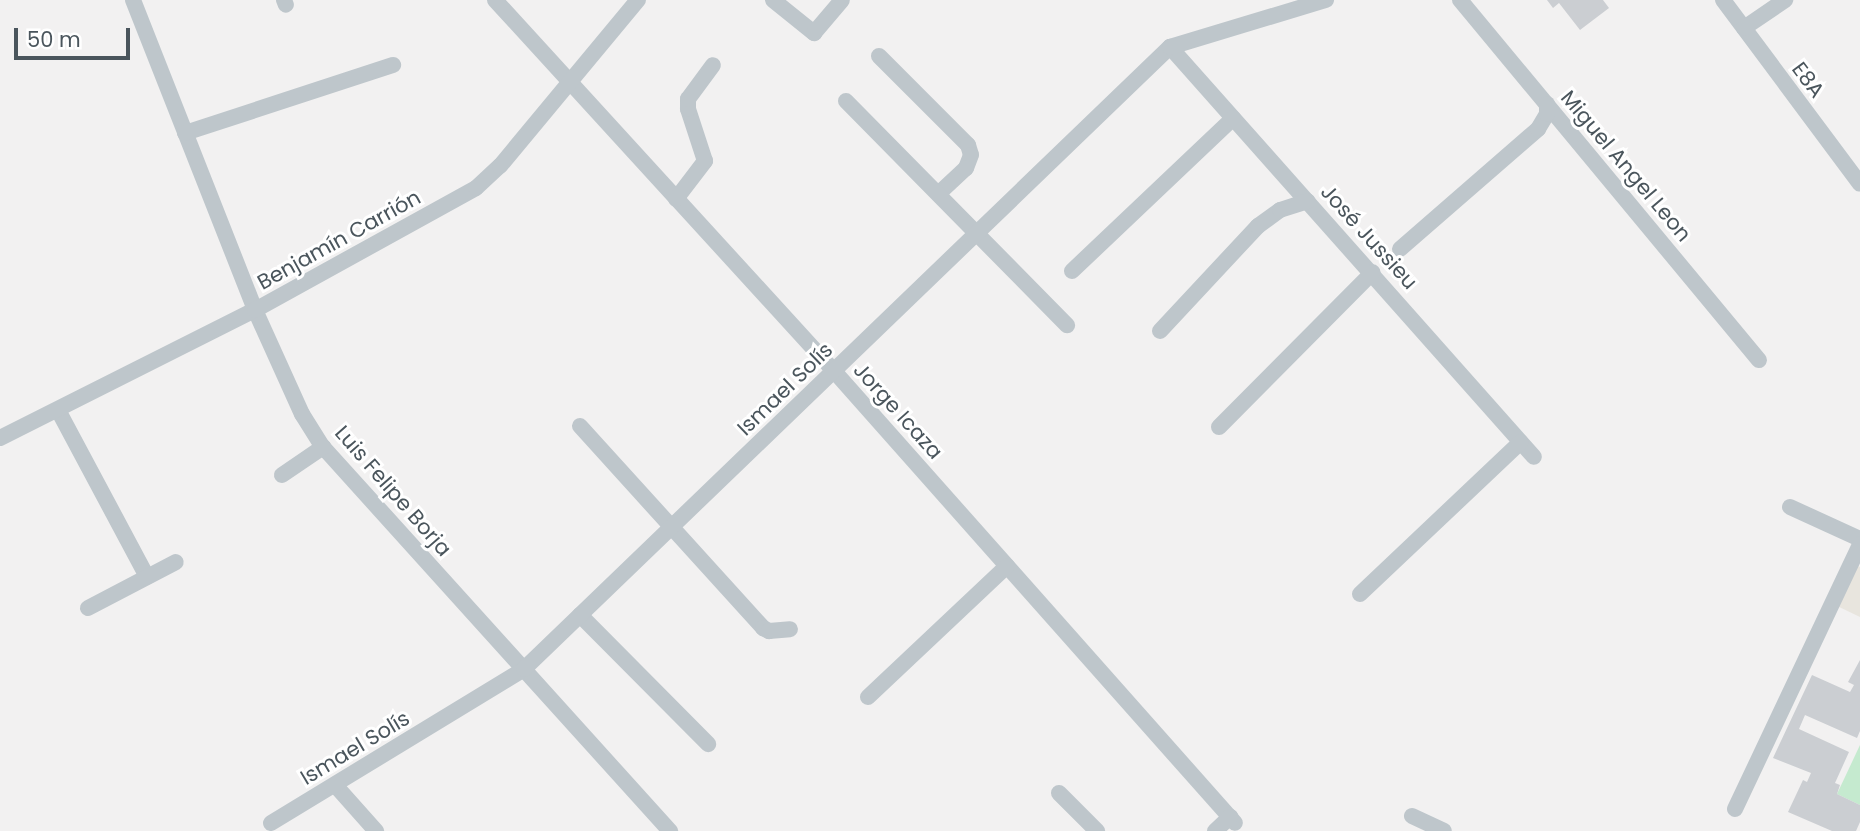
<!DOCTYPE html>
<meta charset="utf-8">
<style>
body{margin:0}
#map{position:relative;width:1860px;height:831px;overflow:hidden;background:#f2f1f1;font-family:Poppins,sans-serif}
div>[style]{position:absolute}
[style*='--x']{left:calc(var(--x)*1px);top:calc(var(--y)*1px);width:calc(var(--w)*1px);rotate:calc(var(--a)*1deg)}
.commercial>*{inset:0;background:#e8e5de}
.green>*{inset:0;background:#c5eacf}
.building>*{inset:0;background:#cbced2}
.minor>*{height:16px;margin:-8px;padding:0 8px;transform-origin:8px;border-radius:8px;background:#bec6cb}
span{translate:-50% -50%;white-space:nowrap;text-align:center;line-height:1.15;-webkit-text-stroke:6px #fff;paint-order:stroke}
.street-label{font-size:21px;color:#4a555c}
.scale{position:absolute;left:14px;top:28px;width:116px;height:32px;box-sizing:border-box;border:4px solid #4a555c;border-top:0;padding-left:9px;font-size:21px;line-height:24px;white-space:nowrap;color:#4a555c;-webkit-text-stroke:5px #fff;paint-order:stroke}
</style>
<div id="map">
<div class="commercial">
<i style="clip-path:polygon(1853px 564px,1860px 567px,1860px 617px,1835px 605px)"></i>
</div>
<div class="green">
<i style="clip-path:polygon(1860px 745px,1860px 805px,1837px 794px)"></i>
</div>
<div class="building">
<i style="clip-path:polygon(1547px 0,1603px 0,1609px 8px,1580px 30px,1559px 3px,1553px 8px)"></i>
<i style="clip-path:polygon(1860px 660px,1860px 731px,1857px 738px,1805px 715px,1799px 729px,1849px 752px,1835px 783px,1840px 785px,1837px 794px,1860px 805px,1860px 822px,1856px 831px,1832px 831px,1788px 812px,1803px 780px,1807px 782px,1811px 773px,1773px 758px,1812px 675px,1850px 692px,1854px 685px,1848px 682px)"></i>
</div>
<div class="minor">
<i style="--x:133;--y:0;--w:333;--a:68.5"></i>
<i style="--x:255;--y:310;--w:114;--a:65.7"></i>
<i style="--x:302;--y:414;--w:39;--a:58"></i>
<i style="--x:323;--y:447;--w:518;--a:47.9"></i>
<i style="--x:284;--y:0;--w:5;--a:68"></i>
<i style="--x:495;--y:0;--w:503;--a:47.58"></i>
<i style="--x:834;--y:371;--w:604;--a:48.42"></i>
<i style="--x:773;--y:0;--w:53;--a:38.8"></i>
<i style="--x:814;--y:33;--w:43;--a:-49.7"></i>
<i style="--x:1460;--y:0;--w:468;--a:50.3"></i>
<i style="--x:1723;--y:0;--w:229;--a:53.3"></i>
<i style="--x:1744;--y:28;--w:50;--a:-34.3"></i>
<i style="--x:1170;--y:47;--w:548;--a:48.4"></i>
<i style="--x:879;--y:56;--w:126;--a:45"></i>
<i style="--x:968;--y:145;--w:10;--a:73"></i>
<i style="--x:971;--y:155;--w:14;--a:111"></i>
<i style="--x:966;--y:168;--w:37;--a:137"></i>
<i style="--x:846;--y:101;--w:315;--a:45.4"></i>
<i style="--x:185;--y:133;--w:219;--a:-18.1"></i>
<i style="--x:676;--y:199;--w:48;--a:-52.7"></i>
<i style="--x:705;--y:161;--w:55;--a:-108.1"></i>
<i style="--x:688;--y:109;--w:10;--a:-90"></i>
<i style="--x:688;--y:99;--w:42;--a:-53.7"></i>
<i style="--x:1400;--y:249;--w:183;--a:-41"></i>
<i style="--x:1538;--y:129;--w:17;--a:-59"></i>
<i style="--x:1547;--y:114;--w:10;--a:-90"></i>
<i style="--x:1072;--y:271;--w:222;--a:-43.5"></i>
<i style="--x:1160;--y:331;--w:144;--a:-47"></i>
<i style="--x:1258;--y:226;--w:27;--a:-36"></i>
<i style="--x:1280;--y:210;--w:29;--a:-18"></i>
<i style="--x:58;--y:410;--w:189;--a:61.9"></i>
<i style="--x:580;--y:426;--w:273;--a:47.8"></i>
<i style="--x:763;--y:628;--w:7;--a:27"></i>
<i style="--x:769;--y:631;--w:21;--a:-5"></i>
<i style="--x:1219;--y:427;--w:218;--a:-45.2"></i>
<i style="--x:0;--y:438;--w:285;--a:-26.7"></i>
<i style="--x:255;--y:310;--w:252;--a:-28.9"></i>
<i style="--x:476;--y:188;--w:33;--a:-43"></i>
<i style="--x:500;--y:166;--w:216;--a:-50.3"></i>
<i style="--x:282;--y:475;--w:50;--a:-34.3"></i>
<i style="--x:1790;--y:507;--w:77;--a:24.6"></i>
<i style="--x:1360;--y:594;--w:221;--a:-43.4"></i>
<i style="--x:88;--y:608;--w:99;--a:-27.6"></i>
<i style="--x:580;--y:615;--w:182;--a:45.2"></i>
<i style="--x:868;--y:697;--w:191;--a:-43.3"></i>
<i style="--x:335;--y:785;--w:62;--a:48.3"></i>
<i style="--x:1059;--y:793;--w:54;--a:45"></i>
<i style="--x:1735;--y:809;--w:293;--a:-64.7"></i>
<i style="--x:1412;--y:816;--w:35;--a:25"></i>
<i style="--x:271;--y:823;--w:296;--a:-31.3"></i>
<i style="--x:524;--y:669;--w:897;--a:-43.92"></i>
<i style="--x:1170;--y:47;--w:163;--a:-16.8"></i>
<i style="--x:1215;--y:831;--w:21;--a:-43"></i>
</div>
<div class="street-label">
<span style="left:1808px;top:80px;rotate:53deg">E8A</span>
<span style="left:1626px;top:166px;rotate:50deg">Miguel Angel Leon</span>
<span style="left:1369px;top:237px;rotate:48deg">José Jussieu</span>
<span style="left:339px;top:240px;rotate:-29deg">Benjamín Carrión</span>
<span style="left:785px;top:389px;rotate:-44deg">Ismael Solís</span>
<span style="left:898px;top:411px;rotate:48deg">Jorge Icaza</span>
<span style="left:393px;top:491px;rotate:49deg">Luis Felipe Borja</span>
<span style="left:355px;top:748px;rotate:-31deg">Ismael Solís</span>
</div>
<div class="scale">50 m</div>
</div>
